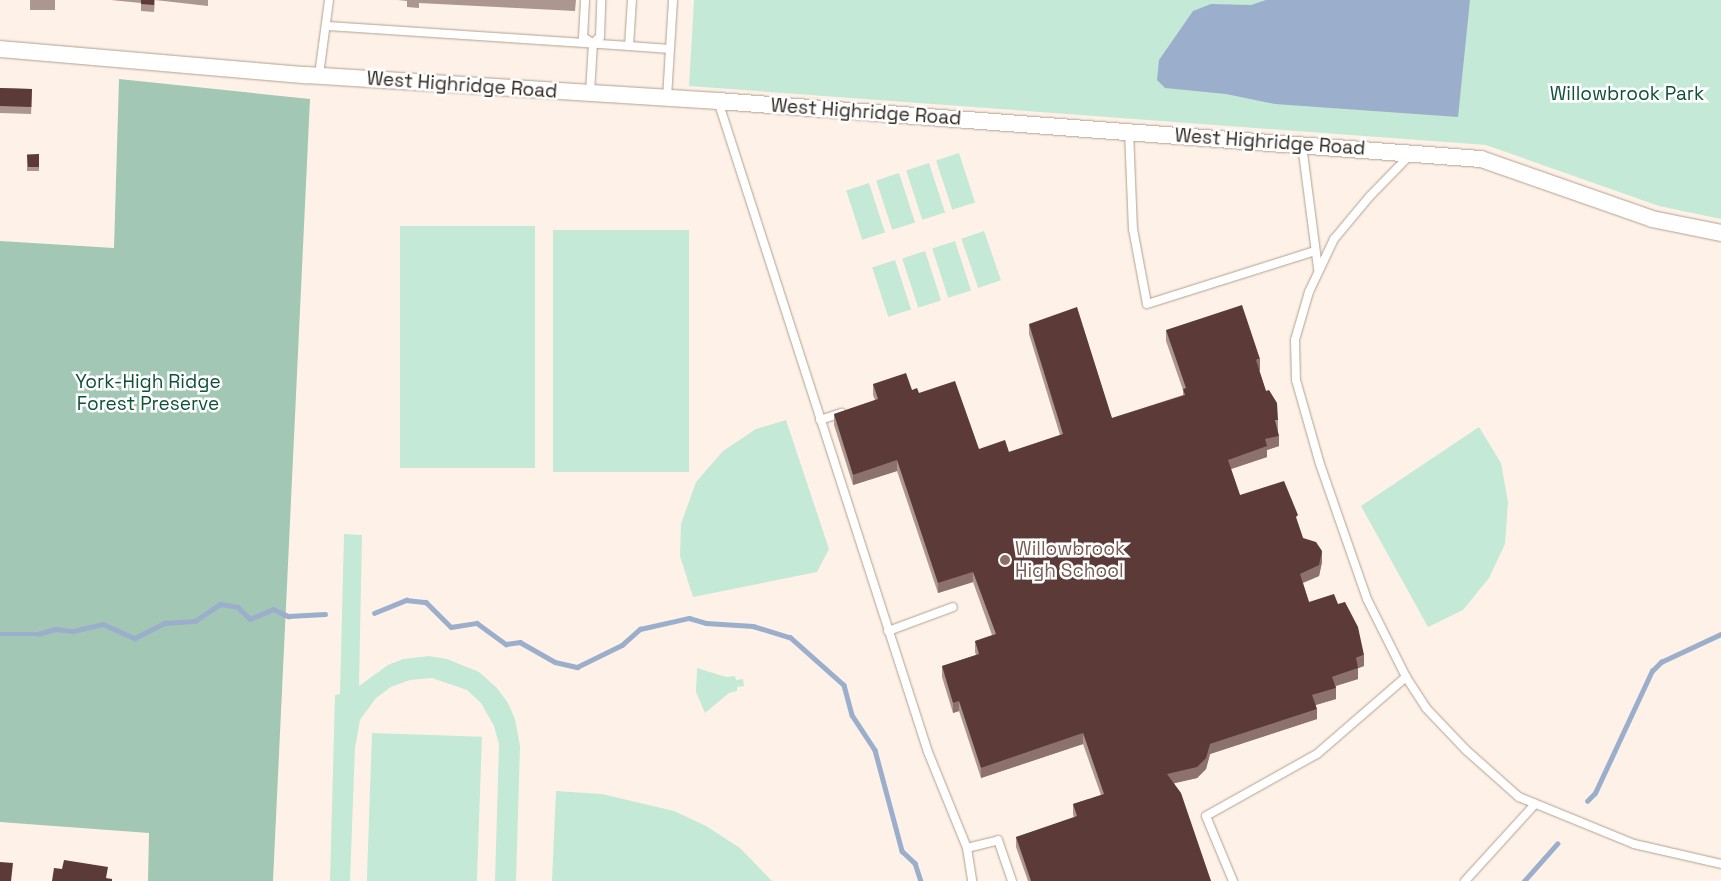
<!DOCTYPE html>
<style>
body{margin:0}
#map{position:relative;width:1721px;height:881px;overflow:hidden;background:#fef2e8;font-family:"Space Grotesk",sans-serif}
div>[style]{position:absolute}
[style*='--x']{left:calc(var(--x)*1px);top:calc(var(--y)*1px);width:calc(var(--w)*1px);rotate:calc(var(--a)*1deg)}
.green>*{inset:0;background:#c4e9d6;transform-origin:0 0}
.forest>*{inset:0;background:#a2c7b4}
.water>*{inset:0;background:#9baecc}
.stream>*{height:4.5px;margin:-2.25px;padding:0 2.25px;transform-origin:2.25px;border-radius:2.25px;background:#9baecc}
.roads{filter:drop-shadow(0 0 1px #b2a08f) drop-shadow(0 0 1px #b2a08f)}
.service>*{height:8px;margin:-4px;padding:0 4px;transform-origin:4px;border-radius:4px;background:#fff}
.minor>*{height:16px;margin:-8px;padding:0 8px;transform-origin:8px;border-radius:8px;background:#fff}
.wall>*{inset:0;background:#ac9690;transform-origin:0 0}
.shaded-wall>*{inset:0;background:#8c716c}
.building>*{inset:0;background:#5b3a37;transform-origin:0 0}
.dots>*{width:14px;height:14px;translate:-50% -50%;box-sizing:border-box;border:2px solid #fff;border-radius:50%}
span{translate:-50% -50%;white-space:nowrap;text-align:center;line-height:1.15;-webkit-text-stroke:5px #fff;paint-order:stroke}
.street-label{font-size:19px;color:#2d261f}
.park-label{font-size:19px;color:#0e5137}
.education-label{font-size:19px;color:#785e54}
.left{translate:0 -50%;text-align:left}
</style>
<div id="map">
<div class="green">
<i style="clip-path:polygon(694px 0,1721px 0,1721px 219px,1659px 206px,1486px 145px,689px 86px)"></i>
<i style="left:959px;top:153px;width:52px;height:24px;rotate:72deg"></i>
<i style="left:929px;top:163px;width:52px;height:24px;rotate:72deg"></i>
<i style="left:899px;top:173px;width:52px;height:24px;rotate:72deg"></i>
<i style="left:869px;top:183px;width:52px;height:24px;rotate:72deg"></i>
<i style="left:400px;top:226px;width:135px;height:242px"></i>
<i style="left:553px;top:230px;width:136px;height:242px"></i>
<i style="left:984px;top:231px;width:52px;height:24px;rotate:71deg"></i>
<i style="left:955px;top:241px;width:52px;height:24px;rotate:72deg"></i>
<i style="left:925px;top:251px;width:52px;height:24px;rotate:72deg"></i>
<i style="left:895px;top:260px;width:52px;height:24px;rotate:72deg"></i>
<i style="clip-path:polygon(786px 420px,829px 549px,817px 572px,693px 597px,680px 556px,681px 524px,696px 482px,723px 451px,756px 429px)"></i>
<i style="clip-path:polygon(1479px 427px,1501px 463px,1508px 502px,1505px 544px,1489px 578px,1463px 610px,1428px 627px,1361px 506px)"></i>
<i style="clip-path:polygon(344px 534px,362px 535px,359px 686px,388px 665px,403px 659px,429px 656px,447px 659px,479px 672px,497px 688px,508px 703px,515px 719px,520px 746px,516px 881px,495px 881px,499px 744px,494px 726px,481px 703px,467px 690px,432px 678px,410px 680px,391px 687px,376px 698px,360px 720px,355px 748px,350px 881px,330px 881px,335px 695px,340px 694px)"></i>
<i style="clip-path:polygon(697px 668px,726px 677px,735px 676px,736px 680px,743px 679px,744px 686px,737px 687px,737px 691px,729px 693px,705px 713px,696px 692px)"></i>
<i style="left:372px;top:733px;width:110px;height:148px;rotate:2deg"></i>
<i style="clip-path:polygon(556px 791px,602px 794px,674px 811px,706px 826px,740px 848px,772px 881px,552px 881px)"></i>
</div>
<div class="forest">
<i style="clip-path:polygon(119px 79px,310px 99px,273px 881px,148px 881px,149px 833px,0 822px,0 241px,114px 248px)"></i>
</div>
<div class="water">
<i style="clip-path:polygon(1266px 0,1470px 0,1458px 117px,1275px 104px,1226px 94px,1165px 88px,1157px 80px,1159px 60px,1193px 11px,1211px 4px,1251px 5px)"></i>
</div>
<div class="stream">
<i style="--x:374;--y:613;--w:35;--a:-22"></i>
<i style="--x:406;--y:600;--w:20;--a:6"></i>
<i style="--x:426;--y:602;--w:35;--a:45"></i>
<i style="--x:451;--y:627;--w:26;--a:-9"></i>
<i style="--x:477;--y:623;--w:36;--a:36"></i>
<i style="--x:506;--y:644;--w:14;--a:-8"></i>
<i style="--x:520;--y:642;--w:40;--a:29.7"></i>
<i style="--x:555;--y:662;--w:23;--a:13"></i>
<i style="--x:577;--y:667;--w:50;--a:-26.1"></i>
<i style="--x:622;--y:645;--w:24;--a:-42"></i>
<i style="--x:640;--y:629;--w:50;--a:-12.7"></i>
<i style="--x:689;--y:618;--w:18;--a:16"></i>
<i style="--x:706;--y:623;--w:47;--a:3.7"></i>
<i style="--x:753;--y:626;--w:39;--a:17"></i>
<i style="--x:790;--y:637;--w:72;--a:41.6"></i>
<i style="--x:844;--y:685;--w:31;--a:75"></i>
<i style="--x:852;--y:715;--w:42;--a:56.7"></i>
<i style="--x:875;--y:750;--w:105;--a:75"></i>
<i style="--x:902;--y:851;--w:18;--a:43"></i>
<i style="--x:915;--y:863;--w:19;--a:72"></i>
<i style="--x:0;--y:634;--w:38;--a:0"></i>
<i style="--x:38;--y:634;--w:19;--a:-16"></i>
<i style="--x:56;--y:629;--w:17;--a:7"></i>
<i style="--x:73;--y:631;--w:31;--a:-13"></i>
<i style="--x:103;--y:624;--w:35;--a:24"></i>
<i style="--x:135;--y:638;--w:34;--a:-27"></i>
<i style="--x:165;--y:623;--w:30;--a:-4"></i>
<i style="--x:195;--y:621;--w:30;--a:-34"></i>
<i style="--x:220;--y:604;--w:18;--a:9"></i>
<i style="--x:238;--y:607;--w:17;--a:45"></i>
<i style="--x:250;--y:619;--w:25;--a:-23"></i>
<i style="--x:273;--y:609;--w:17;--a:25"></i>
<i style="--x:288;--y:616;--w:37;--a:-3"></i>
<i style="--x:1587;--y:801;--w:11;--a:-45"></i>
<i style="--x:1595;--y:793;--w:135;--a:-65"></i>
<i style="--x:1652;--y:671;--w:13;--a:-45"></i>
<i style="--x:1661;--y:662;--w:66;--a:-25"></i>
<i style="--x:1524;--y:881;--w:50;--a:-48.3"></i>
</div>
<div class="roads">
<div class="service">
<i style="--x:585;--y:0;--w:37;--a:93"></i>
<i style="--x:583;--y:37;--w:9;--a:32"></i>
<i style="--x:328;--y:26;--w:302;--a:3.8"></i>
<i style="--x:629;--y:46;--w:46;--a:-86.3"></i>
<i style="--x:629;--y:46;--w:41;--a:4.2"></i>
<i style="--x:319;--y:75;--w:76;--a:-82.4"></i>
<i style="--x:590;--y:93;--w:50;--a:-86.6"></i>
<i style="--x:593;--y:43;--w:9;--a:-41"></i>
<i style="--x:600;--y:37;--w:37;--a:-88"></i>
<i style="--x:667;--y:98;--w:98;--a:-86.5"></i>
<i style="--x:718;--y:101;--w:684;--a:72.12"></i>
<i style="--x:928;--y:752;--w:104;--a:67.9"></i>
<i style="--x:967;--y:848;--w:33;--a:81"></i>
<i style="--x:1129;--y:131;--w:98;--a:87.7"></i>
<i style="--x:1133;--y:229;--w:76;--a:79.4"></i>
<i style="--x:1147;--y:304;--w:176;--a:-17.5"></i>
<i style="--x:1302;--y:145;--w:125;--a:82.6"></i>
<i style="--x:1411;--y:154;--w:59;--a:134.3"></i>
<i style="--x:1370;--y:196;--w:56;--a:129.9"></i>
<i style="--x:1334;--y:239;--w:59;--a:115.3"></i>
<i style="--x:1309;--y:292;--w:50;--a:106.3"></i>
<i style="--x:1295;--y:340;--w:40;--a:88.6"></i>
<i style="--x:1296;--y:380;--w:87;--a:74.1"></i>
<i style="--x:1320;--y:464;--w:143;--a:70.8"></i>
<i style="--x:1367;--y:599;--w:87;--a:63.4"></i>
<i style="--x:1406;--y:677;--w:37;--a:57"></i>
<i style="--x:1426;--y:708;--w:58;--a:46.4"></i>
<i style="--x:1466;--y:750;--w:71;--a:41.6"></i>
<i style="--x:1519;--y:797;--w:124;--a:22.2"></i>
<i style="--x:1634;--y:844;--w:89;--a:12.9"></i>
<i style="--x:820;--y:420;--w:23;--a:-18"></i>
<i style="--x:888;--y:631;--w:69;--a:-20.3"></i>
<i style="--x:967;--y:848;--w:32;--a:-14"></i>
<i style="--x:998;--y:840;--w:43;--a:71.1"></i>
<i style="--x:1233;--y:881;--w:70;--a:-112.6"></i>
<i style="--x:1206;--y:816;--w:127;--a:-29.2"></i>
<i style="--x:1317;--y:754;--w:118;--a:-40.9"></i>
<i style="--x:1465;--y:881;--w:104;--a:-47.7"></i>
</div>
<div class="minor">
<i style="--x:0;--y:49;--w:307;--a:4.9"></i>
<i style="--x:306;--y:75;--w:413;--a:3.6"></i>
<i style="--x:718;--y:101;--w:765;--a:4.35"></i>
<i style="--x:1481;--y:159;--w:181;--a:19.3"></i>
<i style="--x:1652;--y:219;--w:70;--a:11.5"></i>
</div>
</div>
<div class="wall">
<i style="left:30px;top:0;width:25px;height:10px"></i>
<i style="clip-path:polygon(111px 0,208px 0,208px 6px,155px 0,154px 12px,141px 11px,141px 3px)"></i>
<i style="clip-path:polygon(398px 0,576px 0,575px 11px,419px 3px,419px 8px,407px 7px,407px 1px)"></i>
<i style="left:0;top:88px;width:32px;height:25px;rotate:2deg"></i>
<i style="left:39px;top:154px;width:17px;height:12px;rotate:90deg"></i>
<i style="clip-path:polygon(1029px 324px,1112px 418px,1183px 395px,1183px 390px,1166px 341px,1166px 330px,1260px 370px,1259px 370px,1266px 391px,1278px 420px,1278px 431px,1279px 446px,1267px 450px,1267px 457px,1231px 469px,1240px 495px,1298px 524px,1303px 538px,1322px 562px,1319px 576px,1303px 583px,1309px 602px,1364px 666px,1358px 668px,1358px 679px,1336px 686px,1336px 699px,1316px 705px,1317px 719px,1210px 754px,1206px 769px,1197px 778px,1174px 783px,1211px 881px,1028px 881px,1016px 847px,1016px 837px,1074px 818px,1073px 814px,1073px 804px,1101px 795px,1083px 744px,981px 778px,959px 711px,953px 713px,942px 677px,942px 666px,976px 655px,975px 652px,975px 641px,992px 635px,973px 582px,938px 593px,897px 471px,853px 485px,834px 425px,834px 414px,875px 400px,873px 395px,873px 384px,912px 390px,919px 393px,979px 449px,1009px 452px,1060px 435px,1029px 334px)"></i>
</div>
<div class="shaded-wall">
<i style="clip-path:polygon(1260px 359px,1260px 370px,1256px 371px,1256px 360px)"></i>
<i style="clip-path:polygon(1279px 436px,1279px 446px,1267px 450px,1267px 457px,1228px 470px,1228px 460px,1265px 439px)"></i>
<i style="clip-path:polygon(897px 460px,897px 471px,853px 485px,853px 475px)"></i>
<i style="clip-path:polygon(1322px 551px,1322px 562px,1319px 576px,1300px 584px,1300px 574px)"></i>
<i style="clip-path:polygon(973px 572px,973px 582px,938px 593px,938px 583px)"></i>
<i style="clip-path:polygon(1364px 655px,1364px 666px,1356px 669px,1356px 658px)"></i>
<i style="clip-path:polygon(1358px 668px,1358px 679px,1332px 687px,1332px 677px)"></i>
<i style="clip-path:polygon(1336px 688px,1336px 699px,1312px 706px,1312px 695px)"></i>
<i style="clip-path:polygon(959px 701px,959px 711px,953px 713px,953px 703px)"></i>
<i style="clip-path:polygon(1317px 709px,1317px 719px,1210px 754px,1206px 769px,1197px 778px,1167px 785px,1167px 774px,1210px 744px)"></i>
<i style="clip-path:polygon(1083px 733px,1083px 744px,981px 778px,981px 768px)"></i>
</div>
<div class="building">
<i style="clip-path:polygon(141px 0,154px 0,154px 5px,141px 4px)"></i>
<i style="left:0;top:88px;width:32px;height:18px;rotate:2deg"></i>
<i style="clip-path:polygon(39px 154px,39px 167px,28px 167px,27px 155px)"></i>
<i style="clip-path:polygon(1242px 305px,1260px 359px,1256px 360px,1266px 391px,1269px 390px,1277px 403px,1278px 420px,1275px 420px,1279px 436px,1265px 439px,1267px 446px,1228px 460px,1240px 495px,1284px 481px,1298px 515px,1296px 517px,1303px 538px,1316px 542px,1322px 551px,1319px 565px,1300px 574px,1309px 602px,1334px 594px,1338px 604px,1345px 602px,1358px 627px,1364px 655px,1356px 658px,1358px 668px,1332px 677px,1336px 688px,1312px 695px,1317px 709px,1210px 744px,1206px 758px,1197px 767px,1167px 774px,1181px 793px,1211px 881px,1031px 881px,1016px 837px,1077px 816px,1073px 804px,1104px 794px,1083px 733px,981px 768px,959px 701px,953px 703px,942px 666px,979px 654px,975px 641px,996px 634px,973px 572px,938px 583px,897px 460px,853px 475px,834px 414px,878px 399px,873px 384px,906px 373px,912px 390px,917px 388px,919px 393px,955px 381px,979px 449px,1005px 440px,1009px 452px,1063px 434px,1029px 324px,1077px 307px,1112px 418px,1185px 395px,1183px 389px,1186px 388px,1166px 330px)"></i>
<i style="clip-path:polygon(64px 860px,108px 867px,106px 878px,112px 879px,112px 881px,52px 881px,54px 868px,62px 869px)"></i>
<i style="clip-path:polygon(0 862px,13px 863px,11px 881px,0 881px)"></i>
</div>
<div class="dots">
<i style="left:1005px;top:560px;background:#8d6e63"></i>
</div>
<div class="street-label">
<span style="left:462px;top:85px;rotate:4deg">West Highridge Road</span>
<span style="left:866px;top:112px;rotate:4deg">West Highridge Road</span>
<span style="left:1270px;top:142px;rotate:4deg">West Highridge Road</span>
</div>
<div class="park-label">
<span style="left:1627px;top:94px">Willowbrook Park</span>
<span style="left:148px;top:393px">York-High Ridge<br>Forest Preserve</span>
</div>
<div class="education-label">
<span class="left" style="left:1015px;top:560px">Willowbrook<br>High School</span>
</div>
</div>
